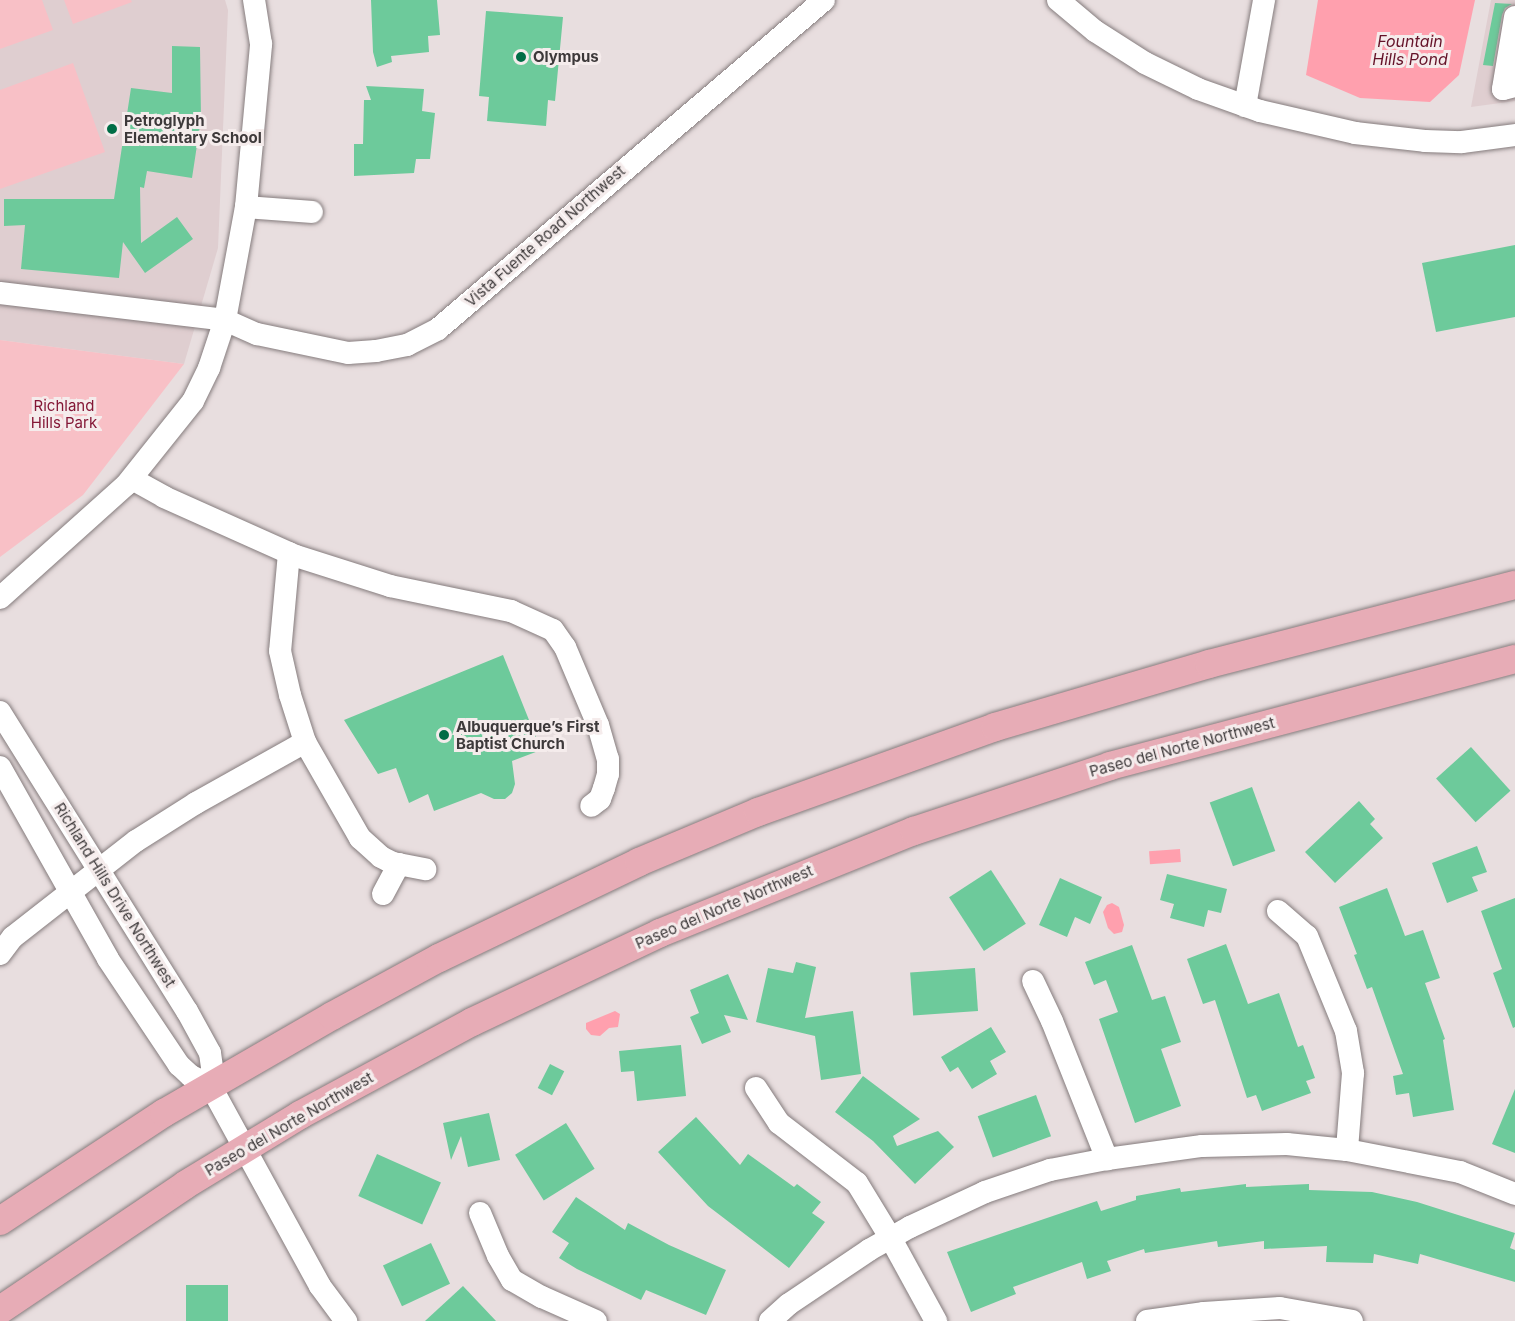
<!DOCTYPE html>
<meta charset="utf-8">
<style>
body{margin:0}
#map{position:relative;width:1515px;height:1321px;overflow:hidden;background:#e8dedf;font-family:Inter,sans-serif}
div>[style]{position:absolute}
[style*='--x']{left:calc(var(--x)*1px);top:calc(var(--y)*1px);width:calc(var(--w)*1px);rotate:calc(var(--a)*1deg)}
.built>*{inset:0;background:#dfced0}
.green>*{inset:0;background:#f8c0c6}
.water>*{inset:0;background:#ffa0ae;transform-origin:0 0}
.building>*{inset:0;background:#6dca9b;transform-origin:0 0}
.roads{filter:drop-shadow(0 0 2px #857c7d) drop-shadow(0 0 2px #857c7d)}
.minor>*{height:22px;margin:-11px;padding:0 11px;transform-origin:11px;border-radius:11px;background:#fff}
.major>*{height:28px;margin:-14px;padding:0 14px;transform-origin:14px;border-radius:14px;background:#e7acb6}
.dots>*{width:16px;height:16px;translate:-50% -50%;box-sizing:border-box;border:3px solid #f5ecec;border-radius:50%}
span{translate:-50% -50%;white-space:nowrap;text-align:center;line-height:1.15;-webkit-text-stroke:6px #f5ecec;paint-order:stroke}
.poi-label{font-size:15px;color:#3d393a;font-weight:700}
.left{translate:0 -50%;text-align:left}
.street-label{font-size:15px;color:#3d393a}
.park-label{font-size:15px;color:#841736}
.water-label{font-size:16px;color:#651329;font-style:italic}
</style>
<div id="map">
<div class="built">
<i style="clip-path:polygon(0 0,225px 0,228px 10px,218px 248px,184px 364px,0 340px)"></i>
<i style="clip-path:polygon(1491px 0,1515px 0,1515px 101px,1471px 107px)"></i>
</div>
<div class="green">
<i style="clip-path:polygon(0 0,42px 0,53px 30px,0 49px)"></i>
<i style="clip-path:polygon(64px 0,131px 0,132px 2px,73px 24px)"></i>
<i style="clip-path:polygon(73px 63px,105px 152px,0 189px,0 90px)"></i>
<i style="clip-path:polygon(0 340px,184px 364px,83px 495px,0 557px)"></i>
</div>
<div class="water">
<i style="clip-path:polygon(1318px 0,1475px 0,1459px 75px,1430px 102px,1360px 98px,1306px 75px)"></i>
<i style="left:1180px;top:849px;width:13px;height:31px;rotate:86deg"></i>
<i style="clip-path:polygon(1112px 903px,1119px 907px,1124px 925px,1122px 932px,1114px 934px,1108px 928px,1103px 912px,1107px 905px)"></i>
<i style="clip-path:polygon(615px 1011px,620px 1014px,618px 1027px,609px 1028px,600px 1036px,591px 1035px,586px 1029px,586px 1023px)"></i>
</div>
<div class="building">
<i style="clip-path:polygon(371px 0,437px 0,440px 35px,428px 36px,429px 52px,391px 56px,392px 62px,377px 67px,373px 52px)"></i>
<i style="clip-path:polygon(1495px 3px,1512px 4px,1505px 8px,1502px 15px,1493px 66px,1483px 65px)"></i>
<i style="clip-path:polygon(486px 11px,563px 17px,555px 101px,548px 100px,546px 126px,487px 121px,489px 97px,479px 96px)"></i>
<i style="clip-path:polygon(172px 46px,200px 47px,201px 119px,192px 178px,147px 171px,144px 188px,140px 187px,141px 243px,177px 217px,193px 239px,145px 273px,123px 242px,119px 278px,21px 269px,25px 225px,4px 226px,4px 199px,114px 199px,131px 88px,172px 93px)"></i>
<i style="clip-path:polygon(366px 86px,424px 89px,422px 111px,435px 113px,430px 159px,416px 159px,414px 173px,354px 176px,354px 144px,363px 144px,364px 100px,371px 100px)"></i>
<i style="clip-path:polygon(1515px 245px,1515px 317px,1436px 332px,1422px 263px)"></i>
<i style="clip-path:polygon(503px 655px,541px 750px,512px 761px,515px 784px,512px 793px,505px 799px,494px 799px,481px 793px,434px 811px,428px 794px,409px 803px,396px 768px,378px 774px,344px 720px)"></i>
<i style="left:1471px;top:747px;width:59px;height:47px;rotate:48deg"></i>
<i style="left:1252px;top:787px;width:68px;height:45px;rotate:70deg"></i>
<i style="clip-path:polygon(1359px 801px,1375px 819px,1370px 824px,1383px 838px,1335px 883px,1305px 852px)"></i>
<i style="clip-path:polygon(1477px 846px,1487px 872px,1472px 877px,1478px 891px,1447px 903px,1432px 863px)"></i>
<i style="left:991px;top:870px;width:64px;height:50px;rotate:57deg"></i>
<i style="clip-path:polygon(1167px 874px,1227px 889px,1221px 913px,1208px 910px,1204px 927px,1170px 918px,1174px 904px,1160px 900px)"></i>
<i style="clip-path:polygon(1060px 878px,1102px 897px,1090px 924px,1075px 917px,1067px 937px,1039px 925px)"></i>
<i style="clip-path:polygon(1387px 888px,1405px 936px,1423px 930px,1440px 978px,1425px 983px,1445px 1039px,1443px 1040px,1454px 1110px,1413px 1117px,1409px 1093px,1396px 1095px,1393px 1076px,1403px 1074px,1372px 987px,1367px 989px,1354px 955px,1357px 954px,1339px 907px)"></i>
<i style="clip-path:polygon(1515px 898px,1515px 1027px,1513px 1028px,1493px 973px,1502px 969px,1481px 911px)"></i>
<i style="clip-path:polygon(1226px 944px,1248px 1004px,1279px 993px,1298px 1047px,1303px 1045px,1315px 1078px,1306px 1081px,1311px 1093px,1262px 1111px,1256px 1095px,1247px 1098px,1215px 1000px,1203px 1004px,1187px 959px)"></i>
<i style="clip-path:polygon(1132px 945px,1152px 1000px,1165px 996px,1181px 1042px,1161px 1049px,1181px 1106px,1135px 1123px,1099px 1019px,1118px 1012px,1106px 980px,1094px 985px,1085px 962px)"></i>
<i style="clip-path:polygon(796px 962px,816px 967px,805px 1018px,853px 1011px,861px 1074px,821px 1080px,815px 1036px,756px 1022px,768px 968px,793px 973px)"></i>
<i style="left:975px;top:968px;width:43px;height:65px;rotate:86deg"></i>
<i style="clip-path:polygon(728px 974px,748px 1020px,724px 1015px,731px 1032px,702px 1044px,690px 1017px,699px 1013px,690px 990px)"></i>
<i style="clip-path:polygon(991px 1027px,1006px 1052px,990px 1061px,997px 1074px,972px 1089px,958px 1067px,950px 1072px,941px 1057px)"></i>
<i style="clip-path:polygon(681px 1045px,686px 1096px,637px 1101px,634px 1071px,621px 1072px,619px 1051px)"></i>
<i style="left:550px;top:1064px;width:16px;height:27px;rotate:27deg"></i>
<i style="clip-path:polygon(863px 1076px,920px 1119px,893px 1136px,897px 1146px,938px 1131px,954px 1147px,915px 1184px,873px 1141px,835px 1112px)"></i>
<i style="clip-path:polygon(1515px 1089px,1515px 1153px,1492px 1144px)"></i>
<i style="left:1036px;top:1095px;width:44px;height:62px;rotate:70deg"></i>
<i style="clip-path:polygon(489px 1113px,500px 1160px,468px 1167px,461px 1136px,451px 1160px,443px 1123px)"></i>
<i style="clip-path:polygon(696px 1117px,740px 1165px,748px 1154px,794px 1187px,797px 1184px,821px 1202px,812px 1213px,825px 1222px,789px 1268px,708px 1206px,658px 1152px)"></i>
<i style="left:566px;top:1123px;width:54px;height:60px;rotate:58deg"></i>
<i style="left:377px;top:1154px;width:70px;height:46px;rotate:24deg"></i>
<i style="clip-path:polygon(1246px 1184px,1246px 1187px,1309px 1184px,1309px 1190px,1372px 1192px,1417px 1202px,1515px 1233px,1510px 1248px,1515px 1250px,1515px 1282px,1420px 1254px,1418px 1264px,1374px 1254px,1373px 1263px,1326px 1262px,1327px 1246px,1264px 1249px,1264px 1241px,1218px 1247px,1217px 1241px,1145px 1253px,1144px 1249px,1107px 1261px,1111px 1271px,1087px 1279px,1082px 1262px,1013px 1287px,1016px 1294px,971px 1312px,947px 1252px,1097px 1201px,1101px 1211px,1136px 1200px,1136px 1196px,1180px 1188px,1181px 1192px)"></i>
<i style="clip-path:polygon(576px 1197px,625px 1230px,628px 1223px,669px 1245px,726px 1270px,706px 1315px,646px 1290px,641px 1300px,577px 1269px,559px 1258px,569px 1243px,552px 1232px)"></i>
<i style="left:431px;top:1243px;width:45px;height:53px;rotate:65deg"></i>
<i style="left:186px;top:1285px;width:42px;height:36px"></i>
<i style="clip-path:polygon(463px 1286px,496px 1321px,425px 1321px)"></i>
</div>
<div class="roads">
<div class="minor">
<i style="--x:1058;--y:0;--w:48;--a:40"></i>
<i style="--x:1095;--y:31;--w:59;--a:32.6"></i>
<i style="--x:1145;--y:63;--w:59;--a:26.1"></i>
<i style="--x:1198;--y:89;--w:66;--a:19.5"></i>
<i style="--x:1260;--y:111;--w:98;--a:13"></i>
<i style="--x:1355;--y:133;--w:70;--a:6.5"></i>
<i style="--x:1425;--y:141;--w:37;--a:2"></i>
<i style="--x:1462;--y:142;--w:53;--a:-7.5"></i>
<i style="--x:1515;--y:17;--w:73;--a:99.5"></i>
<i style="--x:1503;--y:89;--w:12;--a:-14"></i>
<i style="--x:1245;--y:106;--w:108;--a:-79.8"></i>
<i style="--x:246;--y:207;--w:66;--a:4.3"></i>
<i style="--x:0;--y:293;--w:227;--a:6.8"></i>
<i style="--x:225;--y:320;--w:35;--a:24"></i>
<i style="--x:257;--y:334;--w:93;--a:11.8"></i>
<i style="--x:348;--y:353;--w:28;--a:-4"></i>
<i style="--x:376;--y:351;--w:32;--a:-11"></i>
<i style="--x:407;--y:345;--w:35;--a:-27"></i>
<i style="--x:438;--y:329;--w:507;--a:-40.44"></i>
<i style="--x:132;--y:479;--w:37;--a:29"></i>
<i style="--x:164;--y:497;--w:145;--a:24.1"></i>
<i style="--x:296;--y:556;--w:99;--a:17.7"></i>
<i style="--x:390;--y:586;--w:124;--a:11.7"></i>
<i style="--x:511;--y:611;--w:46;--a:24.3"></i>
<i style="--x:553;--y:630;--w:21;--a:55"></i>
<i style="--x:565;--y:647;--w:85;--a:67.1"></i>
<i style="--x:598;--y:725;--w:35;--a:74"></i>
<i style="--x:608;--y:759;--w:15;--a:90"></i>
<i style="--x:608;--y:774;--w:15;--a:106"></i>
<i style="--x:604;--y:788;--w:12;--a:110"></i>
<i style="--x:600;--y:799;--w:11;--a:142"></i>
<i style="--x:289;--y:553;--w:98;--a:95.2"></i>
<i style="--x:280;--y:651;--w:45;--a:77.2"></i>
<i style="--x:290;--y:695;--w:49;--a:72.3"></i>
<i style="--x:305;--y:742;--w:111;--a:60.2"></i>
<i style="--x:360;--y:838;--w:28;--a:42"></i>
<i style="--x:381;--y:857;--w:13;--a:27"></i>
<i style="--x:393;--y:863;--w:33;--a:11"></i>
<i style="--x:0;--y:598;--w:169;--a:-41.9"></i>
<i style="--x:126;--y:485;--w:107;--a:-51.4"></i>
<i style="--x:193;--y:401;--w:37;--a:-64"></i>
<i style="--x:209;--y:368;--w:51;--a:-71.6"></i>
<i style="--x:225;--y:320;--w:115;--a:-79.5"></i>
<i style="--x:246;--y:207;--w:164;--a:-84.7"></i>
<i style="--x:261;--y:44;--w:45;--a:-99"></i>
<i style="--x:0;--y:712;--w:353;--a:58"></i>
<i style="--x:187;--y:1011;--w:48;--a:61.3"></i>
<i style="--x:210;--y:1053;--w:15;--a:82"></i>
<i style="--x:212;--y:1068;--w:17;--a:97"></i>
<i style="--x:210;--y:1085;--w:229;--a:61.3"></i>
<i style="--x:320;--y:1286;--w:44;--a:53.4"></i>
<i style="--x:0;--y:767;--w:220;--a:60.6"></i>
<i style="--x:108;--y:959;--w:128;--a:56.2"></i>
<i style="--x:179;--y:1065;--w:16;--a:43"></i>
<i style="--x:191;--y:1076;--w:21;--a:25"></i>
<i style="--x:383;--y:894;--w:34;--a:-62"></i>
<i style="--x:1278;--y:911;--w:38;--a:41"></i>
<i style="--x:1307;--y:936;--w:103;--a:67.7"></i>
<i style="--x:1346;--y:1031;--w:43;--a:80.5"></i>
<i style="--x:1353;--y:1073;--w:77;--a:94.5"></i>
<i style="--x:0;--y:954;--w:21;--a:-53"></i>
<i style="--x:13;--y:937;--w:156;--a:-38"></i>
<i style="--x:136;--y:841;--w:71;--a:-32.3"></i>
<i style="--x:196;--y:803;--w:125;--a:-29.2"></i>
<i style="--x:1033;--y:981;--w:44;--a:64.6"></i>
<i style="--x:1052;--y:1021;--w:149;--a:68.3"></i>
<i style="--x:756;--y:1088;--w:42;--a:56.7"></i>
<i style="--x:779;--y:1123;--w:98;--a:37.6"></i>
<i style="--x:857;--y:1183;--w:63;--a:58.6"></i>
<i style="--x:890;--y:1237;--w:96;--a:61.3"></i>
<i style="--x:480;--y:1213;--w:47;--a:67.3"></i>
<i style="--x:498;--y:1256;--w:28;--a:60"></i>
<i style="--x:512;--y:1280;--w:34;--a:30"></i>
<i style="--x:542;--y:1297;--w:59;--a:24"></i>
<i style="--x:770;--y:1321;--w:25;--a:-42"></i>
<i style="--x:789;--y:1304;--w:97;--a:-34"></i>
<i style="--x:869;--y:1250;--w:47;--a:-29.3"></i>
<i style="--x:910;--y:1227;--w:83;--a:-25"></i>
<i style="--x:985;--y:1192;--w:69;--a:-18.7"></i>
<i style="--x:1050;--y:1170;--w:58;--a:-10.9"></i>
<i style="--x:1107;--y:1159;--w:96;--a:-7.8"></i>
<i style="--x:1202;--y:1146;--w:85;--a:-1.3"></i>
<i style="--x:1287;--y:1144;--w:60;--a:5.7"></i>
<i style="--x:1347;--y:1150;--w:115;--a:11"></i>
<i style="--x:1460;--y:1172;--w:59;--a:21.8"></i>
<i style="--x:1147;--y:1321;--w:58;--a:-8"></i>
<i style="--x:1204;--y:1313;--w:76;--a:-3.8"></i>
<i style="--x:1280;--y:1308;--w:73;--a:10.2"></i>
</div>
<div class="major">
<i style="--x:0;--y:1221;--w:196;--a:-33.4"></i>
<i style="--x:164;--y:1113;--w:194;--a:-30"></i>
<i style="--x:332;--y:1016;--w:122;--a:-28.5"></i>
<i style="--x:439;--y:958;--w:222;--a:-25.6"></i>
<i style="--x:639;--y:862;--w:129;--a:-22.8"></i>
<i style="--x:758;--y:812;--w:252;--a:-19.7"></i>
<i style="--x:995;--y:727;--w:223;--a:-16.4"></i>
<i style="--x:1209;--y:664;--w:316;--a:-14.5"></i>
<i style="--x:0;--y:1310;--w:223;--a:-34"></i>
<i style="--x:185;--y:1185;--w:135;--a:-31.3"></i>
<i style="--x:300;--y:1115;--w:196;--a:-28.4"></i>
<i style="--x:472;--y:1022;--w:208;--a:-25.3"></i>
<i style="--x:660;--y:933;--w:274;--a:-21.9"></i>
<i style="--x:914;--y:831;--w:206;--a:-18.3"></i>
<i style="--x:1110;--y:766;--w:419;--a:-14.8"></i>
</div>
</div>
<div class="dots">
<i style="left:521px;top:57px;background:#006d46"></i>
<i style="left:112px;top:129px;background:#006d46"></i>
<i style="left:444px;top:735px;background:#006d46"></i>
</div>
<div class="poi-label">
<span class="left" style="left:533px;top:57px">Olympus</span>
<span class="left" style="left:124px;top:129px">Petroglyph<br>Elementary School</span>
<span class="left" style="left:456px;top:735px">Albuquerque’s First<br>Baptist Church</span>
</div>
<div class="street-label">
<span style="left:545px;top:236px;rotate:-41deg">Vista Fuente Road Northwest</span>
<span style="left:1182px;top:747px;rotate:-15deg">Paseo del Norte Northwest</span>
<span style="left:115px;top:895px;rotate:58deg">Richland Hills Drive Northwest</span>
<span style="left:724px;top:907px;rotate:-23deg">Paseo del Norte Northwest</span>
<span style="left:289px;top:1124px;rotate:-30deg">Paseo del Norte Northwest</span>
</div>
<div class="park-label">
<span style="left:64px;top:414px">Richland<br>Hills Park</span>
</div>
<div class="water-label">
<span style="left:1410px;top:50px">Fountain<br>Hills Pond</span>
</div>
</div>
